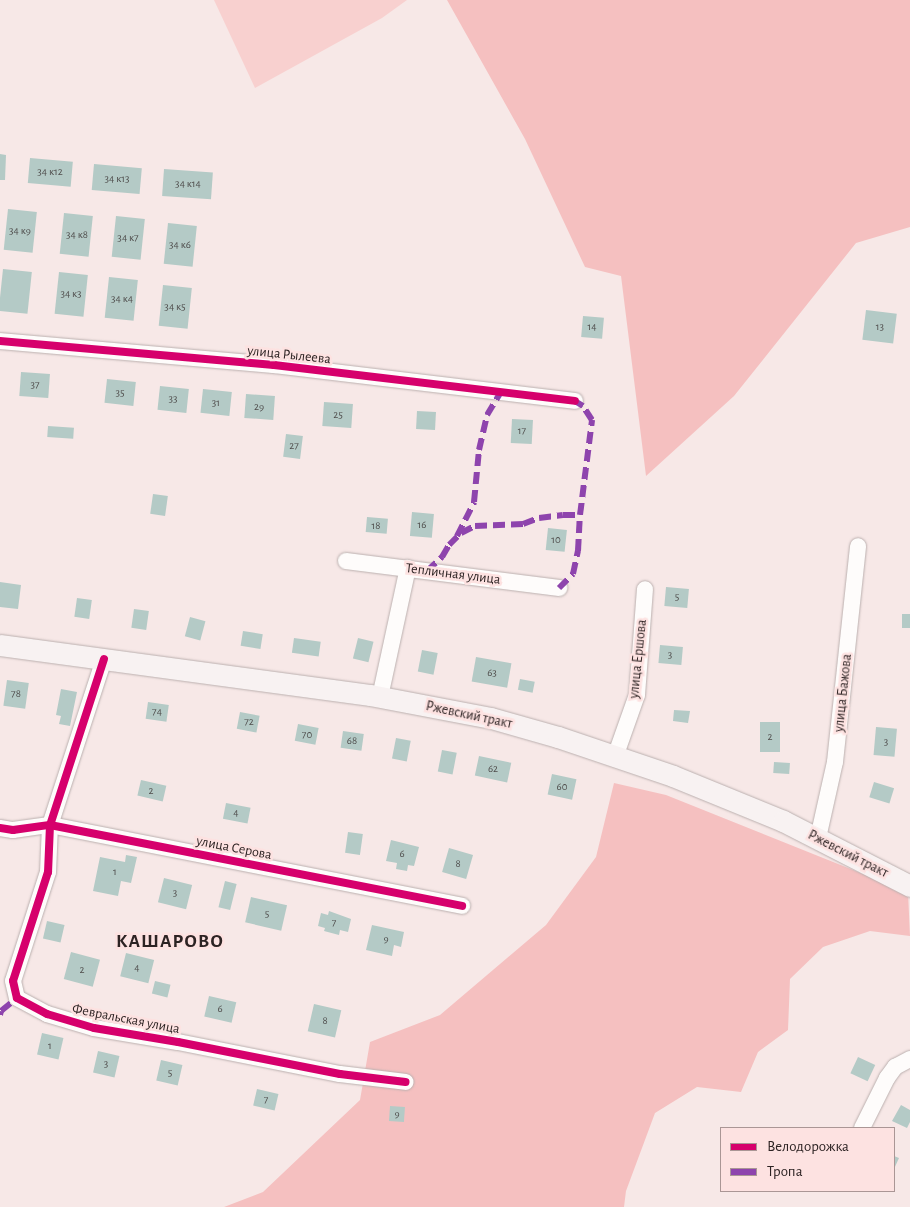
<!DOCTYPE html>
<meta charset="utf-8">
<style>
body{margin:0}
#map{position:relative;width:910px;height:1207px;overflow:hidden;background:#f7e8e7;font-family:"Alegreya Sans",sans-serif}
div>[style]{position:absolute}
[style*='--x']{left:calc(var(--x)*1px);top:calc(var(--y)*1px);width:calc(var(--w)*1px);rotate:calc(var(--a)*1deg)}
.green>*{inset:0;background:#f8d0cf}
.forest>*{inset:0;background:#f5c0c0}
.building>*{inset:0;background:#b4cac6;transform-origin:0 0}
.roads{filter:drop-shadow(0 0 1px #bbb0af) drop-shadow(0 0 1px #bbb0af)}
.minor>*{height:16px;margin:-8px;padding:0 8px;transform-origin:8px;border-radius:8px;background:#fefcfb}
.major>*{height:21px;margin:-10.5px;padding:0 10.5px;transform-origin:10.5px;border-radius:10.5px;background:#f8f2f2}
.quiet>*{height:6px;margin-top:-3px;transform-origin:0;background:repeating-linear-gradient(90deg,#8e44ad 0 12px,transparent 0 18px)}
.cycleway>*{height:8px;margin:-4px;padding:0 4px;transform-origin:4px;border-radius:4px;background:#d6006c}
span{translate:-50% -50%;white-space:nowrap;text-align:center;line-height:1.15;-webkit-text-stroke:5px #fde2e1;paint-order:stroke}
.number-label{font-size:11px;color:#4f4d4c}
.number-label span{-webkit-text-stroke-width:0}
.street-label{font-size:14px;color:#2d2323}
.district-label{font-size:19px;color:#2d2323;font-weight:700;letter-spacing:1px}
.legend{position:absolute;left:720px;top:1127px;width:175px;height:65px;box-sizing:border-box;background:#fde2e1;border:1px solid #aa9695;margin:0;padding:6px 9px;list-style:none;font-size:15px;color:#2d2323}
.legend li{display:flex;align-items:center;gap:10px;height:25px}
.legend b{width:25px;border:1px solid #aa9695}
</style>
<div id="map">
<div class="green">
<i style="clip-path:polygon(214px 0,407px 0,382px 18px,255px 88px)"></i>
</div>
<div class="forest">
<i style="clip-path:polygon(447px 0,910px 0,910px 227px,856px 243px,734px 396px,646px 476px,621px 276px,585px 267px,525px 139px)"></i>
<i style="clip-path:polygon(614px 783px,666px 795px,908px 892px,910px 936px,870px 931px,823px 947px,790px 979px,788px 1030px,758px 1052px,741px 1092px,697px 1087px,655px 1113px,626px 1191px,624px 1207px,224px 1207px,263px 1192px,360px 1100px,370px 1042px,440px 1015px,546px 925px,596px 857px)"></i>
</div>
<div class="building">
<i style="clip-path:polygon(0 154px,6px 155px,5px 180px,0 180px)"></i>
<i style="left:30px;top:158px;width:43px;height:25px;rotate:5deg"></i>
<i style="left:94px;top:164px;width:48px;height:26px;rotate:5deg"></i>
<i style="left:164px;top:169px;width:49px;height:27px;rotate:4deg"></i>
<i style="left:8px;top:209px;width:29px;height:41px;rotate:6deg"></i>
<i style="left:64px;top:213px;width:29px;height:41px;rotate:6deg"></i>
<i style="left:116px;top:216px;width:29px;height:41px;rotate:6deg"></i>
<i style="left:168px;top:223px;width:29px;height:41px;rotate:6deg"></i>
<i style="left:3px;top:269px;width:29px;height:42px;rotate:6deg"></i>
<i style="left:59px;top:272px;width:29px;height:42px;rotate:6deg"></i>
<i style="left:109px;top:277px;width:29px;height:41px;rotate:6deg"></i>
<i style="left:163px;top:285px;width:29px;height:41px;rotate:6deg"></i>
<i style="left:866px;top:310px;width:31px;height:30px;rotate:7deg"></i>
<i style="left:583px;top:316px;width:21px;height:21px;rotate:5deg"></i>
<i style="left:21px;top:372px;width:29px;height:24px;rotate:4deg"></i>
<i style="left:107px;top:379px;width:29px;height:24px;rotate:6deg"></i>
<i style="left:160px;top:386px;width:29px;height:24px;rotate:6deg"></i>
<i style="left:203px;top:389px;width:29px;height:24px;rotate:6deg"></i>
<i style="left:246px;top:394px;width:29px;height:24px;rotate:4deg"></i>
<i style="left:324px;top:402px;width:29px;height:24px;rotate:4deg"></i>
<i style="left:417px;top:411px;width:19px;height:18px;rotate:3deg"></i>
<i style="left:512px;top:419px;width:21px;height:24px;rotate:3deg"></i>
<i style="left:48px;top:426px;width:26px;height:11px;rotate:4deg"></i>
<i style="left:286px;top:434px;width:17px;height:23px;rotate:7deg"></i>
<i style="left:153px;top:494px;width:15px;height:20px;rotate:8deg"></i>
<i style="left:412px;top:512px;width:22px;height:24px;rotate:5deg"></i>
<i style="left:367px;top:517px;width:21px;height:15px;rotate:5deg"></i>
<i style="left:548px;top:528px;width:19px;height:22px;rotate:6deg"></i>
<i style="clip-path:polygon(0 582px,21px 585px,18px 609px,0 607px)"></i>
<i style="left:666px;top:587px;width:23px;height:19px;rotate:5deg"></i>
<i style="left:77px;top:598px;width:15px;height:19px;rotate:8deg"></i>
<i style="left:134px;top:609px;width:15px;height:19px;rotate:8deg"></i>
<i style="left:902px;top:614px;width:8px;height:14px"></i>
<i style="left:190px;top:617px;width:16px;height:20px;rotate:15deg"></i>
<i style="left:243px;top:631px;width:20px;height:15px;rotate:9deg"></i>
<i style="left:294px;top:638px;width:27px;height:15px;rotate:8deg"></i>
<i style="left:358px;top:638px;width:16px;height:21px;rotate:14deg"></i>
<i style="left:660px;top:645px;width:23px;height:18px;rotate:5deg"></i>
<i style="left:422px;top:650px;width:16px;height:22px;rotate:11deg"></i>
<i style="left:476px;top:657px;width:36px;height:25px;rotate:10deg"></i>
<i style="left:520px;top:679px;width:15px;height:11px;rotate:11deg"></i>
<i style="left:7px;top:680px;width:22px;height:26px;rotate:8deg"></i>
<i style="clip-path:polygon(61px 689px,77px 692px,70px 726px,59px 724px,61px 716px,56px 715px)"></i>
<i style="left:148px;top:702px;width:21px;height:17px;rotate:8deg"></i>
<i style="clip-path:polygon(674px 710px,690px 711px,688px 723px,673px 721px)"></i>
<i style="left:240px;top:712px;width:20px;height:17px;rotate:11deg"></i>
<i style="left:760px;top:722px;width:20px;height:30px"></i>
<i style="left:298px;top:724px;width:21px;height:17px;rotate:11deg"></i>
<i style="left:876px;top:727px;width:21px;height:28px;rotate:5deg"></i>
<i style="left:343px;top:731px;width:21px;height:17px;rotate:8deg"></i>
<i style="left:396px;top:738px;width:15px;height:21px;rotate:11deg"></i>
<i style="left:442px;top:750px;width:15px;height:22px;rotate:11deg"></i>
<i style="left:479px;top:756px;width:33px;height:20px;rotate:12deg"></i>
<i style="left:774px;top:762px;width:16px;height:11px;rotate:4deg"></i>
<i style="left:552px;top:774px;width:25px;height:21px;rotate:12deg"></i>
<i style="left:141px;top:780px;width:26px;height:16px;rotate:13deg"></i>
<i style="left:874px;top:782px;width:21px;height:16px;rotate:17deg"></i>
<i style="left:226px;top:803px;width:25px;height:16px;rotate:11deg"></i>
<i style="left:348px;top:832px;width:15px;height:21px;rotate:8deg"></i>
<i style="clip-path:polygon(391px 840px,419px 847px,414px 866px,408px 865px,407px 871px,396px 869px,397px 863px,386px 861px)"></i>
<i style="left:449px;top:848px;width:25px;height:25px;rotate:16deg"></i>
<i style="clip-path:polygon(126px 855px,137px 857px,131px 883px,121px 881px,118px 896px,93px 891px,100px 857px,125px 862px)"></i>
<i style="left:164px;top:878px;width:29px;height:25px;rotate:14deg"></i>
<i style="left:225px;top:881px;width:12px;height:27px;rotate:14deg"></i>
<i style="left:251px;top:897px;width:37px;height:26px;rotate:13deg"></i>
<i style="clip-path:polygon(329px 911px,351px 919px,348px 932px,340px 930px,339px 935px,324px 931px,325px 928px,318px 926px,321px 913px,328px 915px)"></i>
<i style="left:47px;top:921px;width:18px;height:18px;rotate:13deg"></i>
<i style="clip-path:polygon(372px 925px,404px 932px,401px 947px,394px 945px,392px 956px,366px 950px)"></i>
<i style="left:71px;top:952px;width:30px;height:28px;rotate:15deg"></i>
<i style="left:126px;top:953px;width:29px;height:24px;rotate:14deg"></i>
<i style="left:155px;top:981px;width:16px;height:13px;rotate:14deg"></i>
<i style="left:209px;top:996px;width:28px;height:21px;rotate:13deg"></i>
<i style="left:314px;top:1004px;width:28px;height:28px;rotate:13deg"></i>
<i style="left:42px;top:1033px;width:22px;height:22px;rotate:13deg"></i>
<i style="left:98px;top:1051px;width:22px;height:22px;rotate:13deg"></i>
<i style="left:858px;top:1057px;width:19px;height:18px;rotate:25deg"></i>
<i style="left:161px;top:1060px;width:22px;height:21px;rotate:13deg"></i>
<i style="left:257px;top:1089px;width:22px;height:17px;rotate:13deg"></i>
<i style="clip-path:polygon(901px 1105px,910px 1110px,910px 1122px,907px 1128px,892px 1121px)"></i>
<i style="left:390px;top:1106px;width:15px;height:15px;rotate:4deg"></i>
<i style="clip-path:polygon(894px 1156px,899px 1158px,894px 1169px)"></i>
</div>
<div class="roads">
<div class="minor">
<i style="--x:0;--y:341;--w:275;--a:5"></i>
<i style="--x:274;--y:365;--w:303;--a:6.8"></i>
<i style="--x:346;--y:561;--w:215;--a:7.2"></i>
<i style="--x:104;--y:659;--w:175;--a:108"></i>
<i style="--x:50;--y:825;--w:47;--a:92.4"></i>
<i style="--x:48;--y:872;--w:114;--a:107.8"></i>
<i style="--x:13;--y:981;--w:17;--a:77"></i>
<i style="--x:17;--y:998;--w:34;--a:28"></i>
<i style="--x:47;--y:1014;--w:49;--a:16.6"></i>
<i style="--x:94;--y:1028;--w:85;--a:9.5"></i>
<i style="--x:178;--y:1042;--w:165;--a:11.2"></i>
<i style="--x:340;--y:1074;--w:66;--a:6.9"></i>
<i style="--x:380;--y:697;--w:132;--a:-77.8"></i>
<i style="--x:615;--y:757;--w:66;--a:-70.5"></i>
<i style="--x:637;--y:695;--w:106;--a:-85.7"></i>
<i style="--x:0;--y:828;--w:13;--a:9"></i>
<i style="--x:13;--y:830;--w:37;--a:-8"></i>
<i style="--x:50;--y:825;--w:420;--a:11.1"></i>
<i style="--x:818;--y:838;--w:78;--a:-77.4"></i>
<i style="--x:835;--y:762;--w:217;--a:-83.9"></i>
<i style="--x:862;--y:1128;--w:56;--a:-63.4"></i>
<i style="--x:887;--y:1078;--w:14;--a:-54"></i>
<i style="--x:895;--y:1067;--w:17;--a:-28"></i>
</div>
<div class="major">
<i style="--x:0;--y:645;--w:373;--a:7.7"></i>
<i style="--x:370;--y:695;--w:123;--a:10.8"></i>
<i style="--x:491;--y:718;--w:70;--a:15.8"></i>
<i style="--x:558;--y:737;--w:121;--a:18.7"></i>
<i style="--x:673;--y:776;--w:119;--a:22.2"></i>
<i style="--x:783;--y:821;--w:143;--a:27.1"></i>
</div>
</div>
<div class="quiet">
<i style="--x:457;--y:536;--w:38;--a:-63"></i>
<i style="--x:474;--y:502;--w:52;--a:-84.5"></i>
<i style="--x:479;--y:450;--w:36;--a:-77"></i>
<i style="--x:487;--y:415;--w:27;--a:-59"></i>
<i style="--x:427;--y:571;--w:21;--a:-43"></i>
<i style="--x:442;--y:557;--w:14;--a:-60"></i>
<i style="--x:449;--y:545;--w:17;--a:-45"></i>
<i style="--x:461;--y:533;--w:16;--a:-27"></i>
<i style="--x:475;--y:526;--w:48;--a:-2.4"></i>
<i style="--x:523;--y:524;--w:17;--a:-21"></i>
<i style="--x:539;--y:518;--w:24;--a:-7"></i>
<i style="--x:563;--y:515;--w:17;--a:0"></i>
<i style="--x:580;--y:515;--w:96;--a:-82.8"></i>
<i style="--x:592;--y:420;--w:17;--a:-123"></i>
<i style="--x:583;--y:406;--w:9;--a:-148"></i>
<i style="--x:559;--y:588;--w:20;--a:-45"></i>
<i style="--x:573;--y:574;--w:24;--a:-78"></i>
<i style="--x:578;--y:551;--w:36;--a:-87"></i>
<i style="--x:0;--y:1015;--w:4;--a:-76"></i>
<i style="--x:1;--y:1011;--w:21;--a:-39"></i>
</div>
<div class="cycleway">
<i style="--x:0;--y:341;--w:275;--a:5"></i>
<i style="--x:274;--y:365;--w:303;--a:6.8"></i>
<i style="--x:104;--y:659;--w:175;--a:108"></i>
<i style="--x:50;--y:825;--w:47;--a:92.4"></i>
<i style="--x:48;--y:872;--w:114;--a:107.8"></i>
<i style="--x:13;--y:981;--w:17;--a:77"></i>
<i style="--x:17;--y:998;--w:34;--a:28"></i>
<i style="--x:47;--y:1014;--w:49;--a:16.6"></i>
<i style="--x:94;--y:1028;--w:85;--a:9.5"></i>
<i style="--x:178;--y:1042;--w:165;--a:11.2"></i>
<i style="--x:340;--y:1074;--w:66;--a:6.9"></i>
<i style="--x:0;--y:828;--w:13;--a:9"></i>
<i style="--x:13;--y:830;--w:37;--a:-8"></i>
<i style="--x:50;--y:825;--w:420;--a:11.1"></i>
</div>
<div class="number-label">
<span style="left:50px;top:172px">34 к12</span>
<span style="left:117px;top:179px">34 к13</span>
<span style="left:188px;top:184px">34 к14</span>
<span style="left:20px;top:231px">34 к9</span>
<span style="left:77px;top:235px">34 к8</span>
<span style="left:128px;top:238px">34 к7</span>
<span style="left:180px;top:245px">34 к6</span>
<span style="left:71px;top:294px">34 к3</span>
<span style="left:122px;top:299px">34 к4</span>
<span style="left:175px;top:307px">34 к5</span>
<span style="left:592px;top:327px">14</span>
<span style="left:880px;top:327px">13</span>
<span style="left:35px;top:385px">37</span>
<span style="left:120px;top:393px">35</span>
<span style="left:173px;top:399px">33</span>
<span style="left:216px;top:403px">31</span>
<span style="left:259px;top:407px">29</span>
<span style="left:338px;top:415px">25</span>
<span style="left:522px;top:431px">17</span>
<span style="left:294px;top:446px">27</span>
<span style="left:422px;top:525px">16</span>
<span style="left:376px;top:526px">18</span>
<span style="left:556px;top:540px">10</span>
<span style="left:677px;top:597px">5</span>
<span style="left:670px;top:655px">3</span>
<span style="left:492px;top:673px">63</span>
<span style="left:16px;top:694px">78</span>
<span style="left:157px;top:712px">74</span>
<span style="left:249px;top:722px">72</span>
<span style="left:307px;top:735px">70</span>
<span style="left:770px;top:737px">2</span>
<span style="left:352px;top:741px">68</span>
<span style="left:886px;top:742px">3</span>
<span style="left:493px;top:769px">62</span>
<span style="left:562px;top:787px">60</span>
<span style="left:151px;top:791px">2</span>
<span style="left:236px;top:813px">4</span>
<span style="left:402px;top:854px">6</span>
<span style="left:458px;top:864px">8</span>
<span style="left:115px;top:872px">1</span>
<span style="left:175px;top:893px">3</span>
<span style="left:267px;top:914px">5</span>
<span style="left:334px;top:923px">7</span>
<span style="left:386px;top:939px">9</span>
<span style="left:137px;top:968px">4</span>
<span style="left:82px;top:970px">2</span>
<span style="left:220px;top:1009px">6</span>
<span style="left:325px;top:1021px">8</span>
<span style="left:50px;top:1046px">1</span>
<span style="left:106px;top:1064px">3</span>
<span style="left:170px;top:1073px">5</span>
<span style="left:266px;top:1100px">7</span>
<span style="left:397px;top:1114px">9</span>
</div>
<div class="street-label">
<span style="left:289px;top:355px;rotate:6deg">улица Рылеева</span>
<span style="left:453px;top:574px;rotate:7deg">Тепличная улица</span>
<span style="left:638px;top:659px;rotate:-84deg">улица Ершова</span>
<span style="left:843px;top:693px;rotate:-84deg">улица Бажова</span>
<span style="left:469px;top:715px;rotate:12deg">Ржевский тракт</span>
<span style="left:234px;top:848px;rotate:11deg">улица Серова</span>
<span style="left:848px;top:854px;rotate:27deg">Ржевский тракт</span>
<span style="left:126px;top:1019px;rotate:11deg">Февральская улица</span>
</div>
<div class="district-label">
<span style="left:170px;top:942px">КАШАРОВО</span>
</div>
<ul class="legend">
<li><b style="height:6px;background:#d6006c"></b>Велодорожка</li>
<li><b style="height:6px;background:#8e44ad"></b>Тропа</li>
</ul>
</div>
